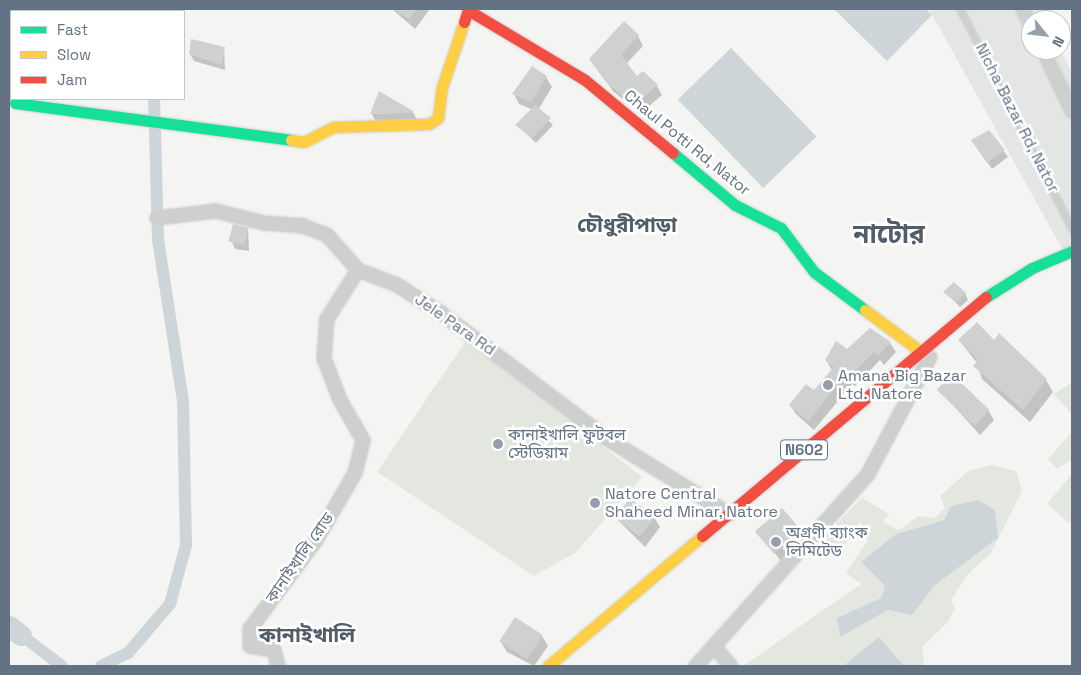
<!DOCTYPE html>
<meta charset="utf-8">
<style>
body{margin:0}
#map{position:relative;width:1081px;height:675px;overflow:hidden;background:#f4f4f2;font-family:"Space Grotesk","Noto Sans Bengali",sans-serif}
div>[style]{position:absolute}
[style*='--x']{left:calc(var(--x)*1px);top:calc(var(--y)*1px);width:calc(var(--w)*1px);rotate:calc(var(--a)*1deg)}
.built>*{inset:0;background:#e4e6e5}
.green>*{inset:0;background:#e3e7e0}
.water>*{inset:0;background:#ced5d8;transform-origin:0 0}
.shadow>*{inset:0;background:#0003;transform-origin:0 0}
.canal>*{height:12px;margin:-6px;padding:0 6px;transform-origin:6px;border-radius:6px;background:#ced5d8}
.river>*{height:21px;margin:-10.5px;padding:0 10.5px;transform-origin:10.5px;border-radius:10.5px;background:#ced5d8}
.building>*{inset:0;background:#cfd1d1;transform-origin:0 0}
.roads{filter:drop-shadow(0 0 1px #cfd1d2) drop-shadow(0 0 1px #cfd1d2)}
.lane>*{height:7px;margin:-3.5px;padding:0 3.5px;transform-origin:3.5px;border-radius:3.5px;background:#cecfcf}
.street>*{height:14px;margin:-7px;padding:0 7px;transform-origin:7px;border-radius:7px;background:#cecfcf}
.fast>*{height:11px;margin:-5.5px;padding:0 5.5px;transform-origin:5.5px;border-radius:5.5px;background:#16e098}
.slow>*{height:11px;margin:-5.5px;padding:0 5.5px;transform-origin:5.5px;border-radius:5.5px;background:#ffcf43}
.jam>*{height:11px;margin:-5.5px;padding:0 5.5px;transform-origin:5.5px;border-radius:5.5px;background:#f24e42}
.dots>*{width:14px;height:14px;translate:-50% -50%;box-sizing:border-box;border:2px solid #fff;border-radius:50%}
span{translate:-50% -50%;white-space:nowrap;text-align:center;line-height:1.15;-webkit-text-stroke:5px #fff;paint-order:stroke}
.shield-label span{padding:1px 4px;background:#fff;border:1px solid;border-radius:4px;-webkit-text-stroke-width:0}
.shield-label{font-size:15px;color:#637384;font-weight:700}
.street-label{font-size:16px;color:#637384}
.poi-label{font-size:16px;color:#637384}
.left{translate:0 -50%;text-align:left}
.district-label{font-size:21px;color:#515d68;font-weight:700}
.town-label{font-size:26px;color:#515d68;font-weight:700}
.frame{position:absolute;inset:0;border:10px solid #637384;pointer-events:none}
.legend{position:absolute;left:10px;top:10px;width:175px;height:90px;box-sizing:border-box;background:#fff;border:1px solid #c1c7ce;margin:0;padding:6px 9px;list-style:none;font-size:15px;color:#637384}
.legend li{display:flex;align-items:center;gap:10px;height:25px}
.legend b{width:25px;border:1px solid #c1c7ce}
.north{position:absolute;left:1021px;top:10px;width:50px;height:50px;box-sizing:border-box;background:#fff;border:1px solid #c1c7ce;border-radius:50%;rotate:119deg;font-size:14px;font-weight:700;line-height:20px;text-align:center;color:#637384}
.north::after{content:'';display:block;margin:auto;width:18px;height:22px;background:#96a0aa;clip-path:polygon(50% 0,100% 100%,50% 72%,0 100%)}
</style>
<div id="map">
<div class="built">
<i style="clip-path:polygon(929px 9px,1041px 9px,1047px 20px,1031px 20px,1031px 50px,1061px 50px,1072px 74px,1072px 252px,1065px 254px)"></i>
</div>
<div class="green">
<i style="clip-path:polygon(466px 341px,642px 477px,575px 553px,534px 576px,377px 472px)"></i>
<i style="clip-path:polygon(1072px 382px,1072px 414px,1054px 394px)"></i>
<i style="clip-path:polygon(1072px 432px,1072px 460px,1057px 469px,1048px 459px)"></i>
<i style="clip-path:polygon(evenodd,991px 465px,1016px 471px,1022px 491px,991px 553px,969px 573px,951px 600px,955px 609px,947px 623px,922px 647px,924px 666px,904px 666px,879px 637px,843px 666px,743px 666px,861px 584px,846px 573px,868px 540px,855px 532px,838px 553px,821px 540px,862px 498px,889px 514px,883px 522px,899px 530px,918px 516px,934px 518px,945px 508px,940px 496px,968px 471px,991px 465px,978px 500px,998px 538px,935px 585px,912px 614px,888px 610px,840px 637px,837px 618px,881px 598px,885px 586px,861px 562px,896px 534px,944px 520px,952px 506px,978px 500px)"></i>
<i style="clip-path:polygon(1072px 474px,1072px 519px,1069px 523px,1047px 504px)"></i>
</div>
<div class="water">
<i style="clip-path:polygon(834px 9px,926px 9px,932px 15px,887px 61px)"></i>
<i style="left:731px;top:48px;width:123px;height:74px;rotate:46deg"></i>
<i style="clip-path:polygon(978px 500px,995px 510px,998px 538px,935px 585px,912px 615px,888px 610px,840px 637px,837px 618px,881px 598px,885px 586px,861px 562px,896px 534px,944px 520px,951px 506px)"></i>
<i style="clip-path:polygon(879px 637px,904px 666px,843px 666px)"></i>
</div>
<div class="shadow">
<i style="clip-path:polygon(392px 9px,430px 9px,415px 29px)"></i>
<i style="clip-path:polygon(638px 36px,643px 46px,626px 64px,637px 78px,657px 86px,662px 95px,640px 114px,613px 91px,590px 59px)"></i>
<i style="clip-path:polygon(224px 48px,225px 70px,194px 61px,190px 54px)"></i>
<i style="clip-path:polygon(546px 77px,552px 87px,538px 110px,553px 125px,536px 143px,517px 125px,533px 110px,519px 104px,514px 94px)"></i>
<i style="clip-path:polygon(413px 112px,418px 122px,377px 124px,372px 114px)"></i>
<i style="clip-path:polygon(989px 131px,1008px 157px,992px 169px,977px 147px)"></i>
<i style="clip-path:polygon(248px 229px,249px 251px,235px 249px,232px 242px)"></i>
<i style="clip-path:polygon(945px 292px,965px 293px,968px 300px,960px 307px)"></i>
<i style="clip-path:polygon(959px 340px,994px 342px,1046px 380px,1053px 392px,1030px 422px,982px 379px,977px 363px)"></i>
<i style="clip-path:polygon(890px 343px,896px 352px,884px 365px,880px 360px,855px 386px,852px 384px,814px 430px,796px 414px,790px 405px,815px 391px,832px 370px,826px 360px)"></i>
<i style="clip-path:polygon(941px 392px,988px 410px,994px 420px,980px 435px)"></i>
<i style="left:781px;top:510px;width:40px;height:32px;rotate:51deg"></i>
<i style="clip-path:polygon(654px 517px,660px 527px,645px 547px,616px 518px)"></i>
<i style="clip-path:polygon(542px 636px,548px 646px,534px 666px,507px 652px,501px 642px)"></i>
</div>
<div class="canal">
<i style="--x:173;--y:11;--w:2;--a:-63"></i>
<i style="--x:21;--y:635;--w:51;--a:37.1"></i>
<i style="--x:101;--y:666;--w:30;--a:-26"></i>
<i style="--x:128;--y:653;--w:65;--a:-49.4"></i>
<i style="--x:170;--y:604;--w:61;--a:-74.8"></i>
<i style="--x:186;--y:545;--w:144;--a:-91.2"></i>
<i style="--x:183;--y:401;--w:164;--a:-98.8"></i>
<i style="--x:158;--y:239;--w:140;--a:-91.6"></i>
</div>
<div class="river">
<i style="--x:9;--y:626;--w:15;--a:37"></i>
</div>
<div class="building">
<i style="clip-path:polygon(393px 9px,417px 9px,409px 19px)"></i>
<i style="clip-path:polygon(624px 21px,639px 35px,621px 55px,637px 76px,643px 71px,658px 85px,634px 105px,606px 82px,589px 59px)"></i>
<i style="clip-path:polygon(191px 39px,225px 47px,222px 65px,189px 54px)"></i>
<i style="clip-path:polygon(532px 66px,547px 76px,531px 102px,512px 94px)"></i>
<i style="clip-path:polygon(379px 91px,413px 111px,413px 113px,370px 114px)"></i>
<i style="clip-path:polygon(535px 105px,551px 118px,532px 138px,515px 125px)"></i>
<i style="clip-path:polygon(989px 130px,1005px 150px,987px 163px,971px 140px)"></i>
<i style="left:233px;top:224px;width:16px;height:18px;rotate:14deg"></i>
<i style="clip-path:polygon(954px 282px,966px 293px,956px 302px,943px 292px)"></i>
<i style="clip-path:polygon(977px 322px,994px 340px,999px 333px,1047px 379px,1023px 410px,973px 366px,978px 360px,958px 340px)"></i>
<i style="clip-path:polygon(870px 328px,891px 342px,878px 356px,874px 352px,849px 377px,846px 375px,808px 421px,789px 405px,806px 384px,814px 390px,834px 367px,825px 360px,836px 341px,847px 349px)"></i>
<i style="left:952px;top:374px;width:52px;height:22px;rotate:44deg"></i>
<i style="left:630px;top:498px;width:31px;height:25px;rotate:37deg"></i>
<i style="left:782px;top:508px;width:29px;height:36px;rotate:49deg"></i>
<i style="left:515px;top:617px;width:33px;height:29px;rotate:33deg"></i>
</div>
<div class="roads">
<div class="lane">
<i style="--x:960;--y:9;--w:247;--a:63"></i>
</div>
<div class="street">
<i style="--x:1023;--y:9;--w:19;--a:65"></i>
<i style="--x:1043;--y:50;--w:68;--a:64.6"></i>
<i style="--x:157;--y:218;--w:59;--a:-6.8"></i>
<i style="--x:216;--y:211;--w:49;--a:14"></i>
<i style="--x:264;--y:223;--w:39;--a:4"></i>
<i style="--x:303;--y:226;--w:26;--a:21"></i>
<i style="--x:327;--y:235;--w:47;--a:48.5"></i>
<i style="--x:358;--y:270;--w:42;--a:21"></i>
<i style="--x:397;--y:285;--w:52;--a:32.5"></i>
<i style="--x:441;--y:313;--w:207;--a:37.1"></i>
<i style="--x:606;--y:438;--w:145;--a:31.7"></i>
<i style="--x:714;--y:646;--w:26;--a:50"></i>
<i style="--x:278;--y:666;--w:16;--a:-104"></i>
<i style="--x:274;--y:650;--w:24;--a:-171"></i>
<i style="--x:250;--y:646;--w:17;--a:-90"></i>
<i style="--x:250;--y:629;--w:111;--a:-53.4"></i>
<i style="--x:316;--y:540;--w:78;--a:-59.8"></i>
<i style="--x:355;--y:473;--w:34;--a:-76"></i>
<i style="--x:363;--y:440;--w:46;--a:-119.9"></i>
<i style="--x:340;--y:400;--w:45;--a:-110.9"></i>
<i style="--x:324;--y:358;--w:39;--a:-86"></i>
<i style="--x:327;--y:319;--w:58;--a:-57.7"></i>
<i style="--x:696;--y:666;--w:258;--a:-48.1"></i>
<i style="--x:868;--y:474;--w:132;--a:-62.1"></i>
</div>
<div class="fast">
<i style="--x:15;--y:103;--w:278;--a:7.6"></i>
<i style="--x:673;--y:153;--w:81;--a:40"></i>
<i style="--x:735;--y:205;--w:51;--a:26.6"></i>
<i style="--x:781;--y:228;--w:55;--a:53.1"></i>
<i style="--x:814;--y:272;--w:64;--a:36.7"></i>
<i style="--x:986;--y:297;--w:54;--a:-32.2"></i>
<i style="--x:1032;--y:268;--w:43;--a:-23"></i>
</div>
<div class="slow">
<i style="--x:291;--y:140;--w:13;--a:9"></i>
<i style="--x:304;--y:142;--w:33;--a:-27"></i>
<i style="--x:333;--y:127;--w:96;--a:-1.8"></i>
<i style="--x:429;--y:124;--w:11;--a:-34"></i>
<i style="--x:438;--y:118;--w:31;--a:-83"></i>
<i style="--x:442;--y:87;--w:69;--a:-71.3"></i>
<i style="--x:865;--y:310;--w:69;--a:36.7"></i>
<i style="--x:548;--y:666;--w:202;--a:-40.2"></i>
</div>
<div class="jam">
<i style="--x:464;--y:22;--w:13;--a:-72"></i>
<i style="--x:468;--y:10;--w:136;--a:30.9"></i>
<i style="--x:585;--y:80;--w:114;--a:39.7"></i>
<i style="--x:702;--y:536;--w:371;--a:-40.1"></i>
</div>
</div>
<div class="dots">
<i style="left:828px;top:385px;background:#96a0aa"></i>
<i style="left:498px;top:444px;background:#96a0aa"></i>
<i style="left:595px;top:503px;background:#96a0aa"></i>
<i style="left:776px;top:542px;background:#96a0aa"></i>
</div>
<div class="shield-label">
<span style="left:804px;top:450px">N602</span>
</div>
<div class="street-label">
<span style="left:1017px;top:118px;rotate:63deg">Nicha Bazar Rd, Nator</span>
<span style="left:687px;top:143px;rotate:39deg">Chaul Potti Rd, Nator</span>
<span style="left:455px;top:325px;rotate:35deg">Jele Para Rd</span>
<span style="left:300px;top:558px;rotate:-55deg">কানাইখালি রোড</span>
</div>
<div class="poi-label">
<span class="left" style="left:838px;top:385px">Amana Big Bazar<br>Ltd. Natore</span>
<span class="left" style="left:508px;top:444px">কানাইখালি ফুটবল<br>স্টেডিয়াম</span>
<span class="left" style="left:605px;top:503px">Natore Central<br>Shaheed Minar, Natore</span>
<span class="left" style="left:786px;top:542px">অগ্রণী ব্যাংক<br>লিমিটেড</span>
</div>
<div class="district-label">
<span style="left:627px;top:225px">চৌধুরীপাড়া</span>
<span style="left:307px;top:635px">কানাইখালি</span>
</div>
<div class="town-label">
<span style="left:889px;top:235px">নাটোর</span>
</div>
<div class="frame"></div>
<ul class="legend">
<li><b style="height:6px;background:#16e098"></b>Fast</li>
<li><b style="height:6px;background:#ffcf43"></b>Slow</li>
<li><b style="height:6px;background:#f24e42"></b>Jam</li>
</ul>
<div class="north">N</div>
</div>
